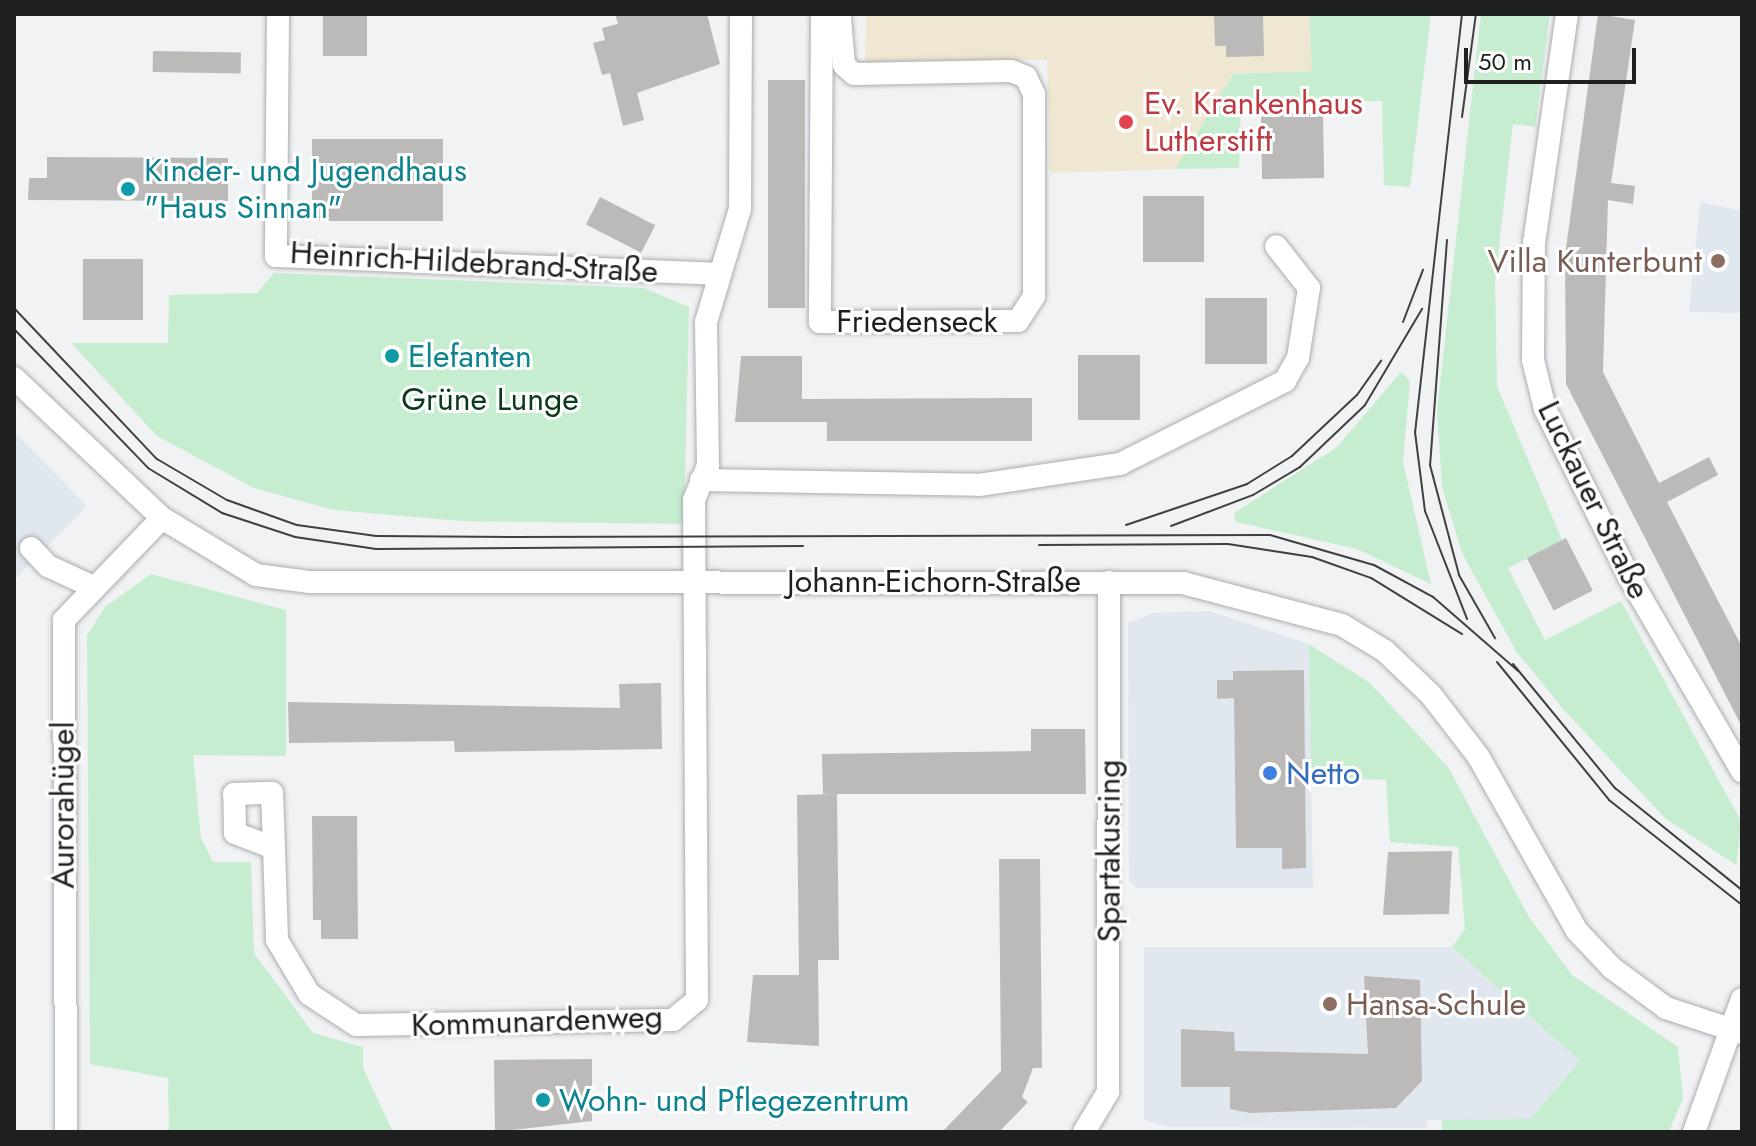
<!DOCTYPE html>
<meta charset="utf-8">
<style>
body{margin:0}
#map{position:relative;width:1756px;height:1146px;overflow:hidden;background:#f0f2f4;font-family:Jost,sans-serif}
div>[style]{position:absolute}
[style*='--x']{left:calc(var(--x)*1px);top:calc(var(--y)*1px);width:calc(var(--w)*1px);rotate:calc(var(--a)*1deg)}
.built>*{inset:0;background:#e1e7ef}
.medical>*{inset:0;background:#f0e7d2}
.green>*{inset:0;background:#c6edd0}
.building>*{inset:0;background:#bcbab8;transform-origin:0 0}
.roads{filter:drop-shadow(0 0 2px #abadaf) drop-shadow(0 0 2px #abadaf)}
.street>*{height:22px;margin:-11px;padding:0 11px;transform-origin:11px;border-radius:11px;background:#fff}
.tram>*{height:2px;margin:-1px;padding:0 1px;transform-origin:1px;border-radius:1px;background:#3f4040}
.dots>*{width:22px;height:22px;translate:-50% -50%;box-sizing:border-box;border:4px solid #fff;border-radius:50%}
span{translate:-50% -50%;white-space:nowrap;text-align:center;line-height:1.15;-webkit-text-stroke:6px #fff;paint-order:stroke}
.health-label{font-size:32px;color:#be3a42}
.left{translate:0 -50%;text-align:left}
.culture-label{font-size:32px;color:#0d838f}
.education-label{font-size:32px;color:#785e54}
.right{translate:-100% -50%;text-align:right}
.street-label{font-size:32px;color:#1e1f1f}
.park-label{font-size:32px;color:#093a1d}
.shop-label{font-size:32px;color:#366cbe}
.frame{position:absolute;inset:0;border:16px solid #1e1f1f;pointer-events:none}
.scale{position:absolute;left:1464px;top:48px;width:172px;height:36px;box-sizing:border-box;border:4px solid #1e1f1f;border-top:0;padding-left:10px;font-size:24px;line-height:28px;white-space:nowrap;color:#1e1f1f;-webkit-text-stroke:6px #fff;paint-order:stroke}
</style>
<div id="map">
<div class="built">
<i style="clip-path:polygon(1700px 202px,1742px 211px,1742px 313px,1689px 312px)"></i>
<i style="clip-path:polygon(14px 432px,87px 506px,14px 580px)"></i>
<i style="clip-path:polygon(1210px 611px,1309px 644px,1313px 888px,1137px 888px,1129px 881px,1128px 623px,1154px 613px)"></i>
<i style="clip-path:polygon(1144px 947px,1452px 947px,1580px 1061px,1530px 1120px,1427px 1120px,1427px 1128px,1169px 1127px,1144px 1120px)"></i>
</div>
<div class="medical">
<i style="clip-path:polygon(866px 14px,1309px 14px,1313px 71px,1233px 74px,1175px 169px,1050px 173px,1047px 60px,865px 62px)"></i>
</div>
<div class="green">
<i style="clip-path:polygon(1309px 14px,1431px 14px,1410px 187px,1384px 185px,1382px 101px,1241px 104px,1239px 168px,1175px 169px,1233px 74px,1312px 71px)"></i>
<i style="clip-path:polygon(1481px 14px,1550px 14px,1535px 127px,1513px 124px,1495px 282px,1497px 386px,1562px 540px,1508px 568px,1545px 640px,1621px 601px,1742px 823px,1736px 865px,1665px 818px,1564px 710px,1516px 651px,1462px 553px,1442px 487px,1437px 412px)"></i>
<i style="clip-path:polygon(274px 273px,644px 288px,689px 307px,684px 524px,460px 521px,334px 510px,254px 488px,157px 436px,71px 343px,168px 343px,169px 295px,257px 293px)"></i>
<i style="clip-path:polygon(1401px 372px,1410px 381px,1403px 462px,1431px 584px,1357px 549px,1236px 522px,1234px 513px,1337px 447px)"></i>
<i style="clip-path:polygon(151px 574px,286px 610px,286px 756px,193px 755px,201px 838px,213px 862px,251px 862px,254px 953px,313px 1033px,363px 1047px,363px 1068px,393px 1132px,169px 1132px,168px 1078px,90px 1064px,87px 635px,105px 607px)"></i>
<i style="clip-path:polygon(1309px 644px,1370px 683px,1448px 767px,1529px 917px,1572px 975px,1678px 1047px,1683px 1098px,1669px 1132px,1442px 1132px,1442px 1120px,1530px 1119px,1580px 1061px,1452px 947px,1465px 929px,1458px 847px,1390px 842px,1386px 780px,1311px 777px)"></i>
</div>
<div class="building">
<i style="left:323px;top:14px;width:44px;height:42px"></i>
<i style="clip-path:polygon(615px 14px,707px 14px,720px 64px,637px 93px,644px 120px,623px 126px,610px 73px,602px 75px,593px 43px,605px 40px,602px 28px,618px 24px)"></i>
<i style="clip-path:polygon(1214px 14px,1263px 14px,1264px 56px,1226px 57px,1226px 46px,1215px 46px)"></i>
<i style="clip-path:polygon(1598px 14px,1635px 20px,1611px 183px,1635px 186px,1633px 204px,1608px 200px,1603px 372px,1659px 483px,1709px 457px,1718px 475px,1667px 502px,1742px 647px,1742px 727px,1566px 384px,1565px 255px)"></i>
<i style="left:153px;top:51px;width:88px;height:21px;rotate:1deg"></i>
<i style="left:768px;top:80px;width:37px;height:228px"></i>
<i style="left:1323px;top:113px;width:65px;height:62px;rotate:89deg"></i>
<i style="left:312px;top:139px;width:131px;height:82px"></i>
<i style="clip-path:polygon(47px 157px,228px 158px,228px 201px,28px 200px,29px 178px,47px 178px)"></i>
<i style="left:1143px;top:196px;width:61px;height:66px"></i>
<i style="left:600px;top:197px;width:62px;height:31px;rotate:27deg"></i>
<i style="left:83px;top:259px;width:60px;height:61px"></i>
<i style="left:1205px;top:298px;width:62px;height:66px"></i>
<i style="left:1078px;top:355px;width:62px;height:65px"></i>
<i style="clip-path:polygon(741px 356px,802px 356px,802px 399px,1032px 398px,1032px 441px,827px 441px,827px 422px,735px 422px)"></i>
<i style="left:1566px;top:538px;width:59px;height:44px;rotate:63deg"></i>
<i style="clip-path:polygon(1304px 670px,1306px 868px,1282px 869px,1282px 848px,1236px 848px,1234px 698px,1217px 699px,1217px 680px,1233px 680px,1233px 671px)"></i>
<i style="clip-path:polygon(661px 683px,662px 749px,455px 752px,454px 741px,289px 743px,288px 702px,620px 708px,619px 684px)"></i>
<i style="clip-path:polygon(1031px 729px,1085px 729px,1086px 794px,823px 794px,822px 754px,1031px 751px)"></i>
<i style="clip-path:polygon(837px 794px,839px 960px,818px 960px,819px 1046px,747px 1042px,753px 975px,799px 975px,797px 795px)"></i>
<i style="clip-path:polygon(312px 816px,357px 816px,358px 939px,321px 939px,321px 920px,313px 920px)"></i>
<i style="clip-path:polygon(1452px 851px,1449px 914px,1383px 915px,1388px 852px)"></i>
<i style="clip-path:polygon(999px 859px,1040px 859px,1042px 1068px,1033px 1068px,1022px 1097px,1028px 1102px,999px 1132px,942px 1132px,1001px 1071px)"></i>
<i style="clip-path:polygon(1364px 976px,1420px 980px,1422px 1081px,1396px 1108px,1250px 1113px,1230px 1109px,1230px 1087px,1181px 1087px,1181px 1029px,1234px 1032px,1235px 1051px,1368px 1054px)"></i>
<i style="clip-path:polygon(592px 1059px,592px 1121px,495px 1132px,494px 1060px)"></i>
</div>
<div class="roads">
<div class="street">
<i style="--x:278;--y:14;--w:242;--a:90.5"></i>
<i style="--x:276;--y:256;--w:441;--a:2.3"></i>
<i style="--x:822;--y:14;--w:308;--a:90.4"></i>
<i style="--x:820;--y:322;--w:198;--a:-0.3"></i>
<i style="--x:1018;--y:321;--w:30;--a:-57"></i>
<i style="--x:1034;--y:296;--w:202;--a:-90"></i>
<i style="--x:1034;--y:94;--w:19;--a:-115"></i>
<i style="--x:1026;--y:77;--w:16;--a:-158"></i>
<i style="--x:1011;--y:71;--w:157;--a:178.9"></i>
<i style="--x:854;--y:74;--w:13;--a:-138"></i>
<i style="--x:844;--y:65;--w:47;--a:-94.9"></i>
<i style="--x:840;--y:18;--w:10;--a:-156"></i>
<i style="--x:1567;--y:14;--w:230;--a:98.2"></i>
<i style="--x:1534;--y:242;--w:118;--a:90.5"></i>
<i style="--x:1533;--y:360;--w:50;--a:76.2"></i>
<i style="--x:1545;--y:409;--w:188;--a:63.4"></i>
<i style="--x:1629;--y:577;--w:225;--a:59.8"></i>
<i style="--x:14;--y:378;--w:204;--a:43.4"></i>
<i style="--x:162;--y:518;--w:110;--a:31.2"></i>
<i style="--x:256;--y:575;--w:53;--a:7.5"></i>
<i style="--x:309;--y:582;--w:874;--a:0.07"></i>
<i style="--x:1183;--y:583;--w:164;--a:14.8"></i>
<i style="--x:1342;--y:625;--w:50;--a:31.2"></i>
<i style="--x:1385;--y:651;--w:64;--a:43.7"></i>
<i style="--x:1431;--y:695;--w:77;--a:52.4"></i>
<i style="--x:1478;--y:756;--w:201;--a:60.5"></i>
<i style="--x:1577;--y:931;--w:51;--a:46.6"></i>
<i style="--x:1612;--y:968;--w:67;--a:36.5"></i>
<i style="--x:1666;--y:1008;--w:80;--a:18.2"></i>
<i style="--x:701;--y:480;--w:278;--a:1"></i>
<i style="--x:979;--y:485;--w:143;--a:-8.5"></i>
<i style="--x:1120;--y:464;--w:185;--a:-26.7"></i>
<i style="--x:1285;--y:381;--w:26;--a:-61"></i>
<i style="--x:1298;--y:358;--w:71;--a:-81.1"></i>
<i style="--x:1309;--y:288;--w:53;--a:-128.2"></i>
<i style="--x:31;--y:548;--w:25;--a:47"></i>
<i style="--x:48;--y:566;--w:47;--a:24.9"></i>
<i style="--x:274;--y:848;--w:42;--a:-159"></i>
<i style="--x:235;--y:833;--w:39;--a:-91"></i>
<i style="--x:234;--y:794;--w:38;--a:-2"></i>
<i style="--x:272;--y:793;--w:55;--a:87.9"></i>
<i style="--x:274;--y:848;--w:92;--a:88.1"></i>
<i style="--x:277;--y:940;--w:63;--a:59.3"></i>
<i style="--x:309;--y:994;--w:56;--a:33.4"></i>
<i style="--x:356;--y:1025;--w:317;--a:-0.9"></i>
<i style="--x:673;--y:1020;--w:31;--a:-40"></i>
<i style="--x:697;--y:1000;--w:500;--a:-90.34"></i>
<i style="--x:694;--y:500;--w:38;--a:-68"></i>
<i style="--x:708;--y:465;--w:143;--a:-90.8"></i>
<i style="--x:706;--y:322;--w:118;--a:-73.3"></i>
<i style="--x:740;--y:209;--w:195;--a:-89.7"></i>
<i style="--x:66;--y:1132;--w:512;--a:-90.22"></i>
<i style="--x:64;--y:620;--w:141;--a:-46.1"></i>
<i style="--x:1084;--y:1132;--w:47;--a:-59"></i>
<i style="--x:1108;--y:1092;--w:510;--a:-89.89"></i>
<i style="--x:1694;--y:1132;--w:141;--a:-70.2"></i>
</div>
</div>
<div class="tram">
<i style="--x:1462;--y:14;--w:421;--a:96.4"></i>
<i style="--x:1415;--y:432;--w:80;--a:82.8"></i>
<i style="--x:1425;--y:511;--w:116;--a:68.7"></i>
<i style="--x:1462;--y:117;--w:104;--a:-82.3"></i>
<i style="--x:1447;--y:240;--w:226;--a:94.3"></i>
<i style="--x:1430;--y:465;--w:114;--a:75.2"></i>
<i style="--x:1459;--y:575;--w:73;--a:60.3"></i>
<i style="--x:14;--y:308;--w:208;--a:46.6"></i>
<i style="--x:157;--y:459;--w:81;--a:30.4"></i>
<i style="--x:227;--y:500;--w:74;--a:19.7"></i>
<i style="--x:297;--y:525;--w:80;--a:7.9"></i>
<i style="--x:376;--y:536;--w:136;--a:0.4"></i>
<i style="--x:512;--y:537;--w:758;--a:-0.15"></i>
<i style="--x:1270;--y:535;--w:108;--a:16.1"></i>
<i style="--x:1374;--y:565;--w:67;--a:28.5"></i>
<i style="--x:1433;--y:597;--w:113;--a:41"></i>
<i style="--x:1403;--y:322;--w:56;--a:-69"></i>
<i style="--x:14;--y:329;--w:193;--a:46"></i>
<i style="--x:148;--y:468;--w:87;--a:31.3"></i>
<i style="--x:222;--y:513;--w:77;--a:18.2"></i>
<i style="--x:295;--y:537;--w:82;--a:8.4"></i>
<i style="--x:376;--y:549;--w:427;--a:-0.4"></i>
<i style="--x:1126;--y:525;--w:128;--a:-18.7"></i>
<i style="--x:1247;--y:484;--w:53;--a:-31.9"></i>
<i style="--x:1292;--y:456;--w:89;--a:-43.2"></i>
<i style="--x:1357;--y:395;--w:42;--a:-54.8"></i>
<i style="--x:1171;--y:526;--w:88;--a:-20.7"></i>
<i style="--x:1253;--y:495;--w:55;--a:-30.8"></i>
<i style="--x:1300;--y:467;--w:90;--a:-43.6"></i>
<i style="--x:1365;--y:405;--w:112;--a:-59.3"></i>
<i style="--x:1039;--y:545;--w:189;--a:-0.3"></i>
<i style="--x:1228;--y:544;--w:85;--a:8.8"></i>
<i style="--x:1312;--y:557;--w:63;--a:19.6"></i>
<i style="--x:1371;--y:578;--w:107;--a:31.6"></i>
<i style="--x:1497;--y:662;--w:178;--a:50.9"></i>
<i style="--x:1609;--y:800;--w:169;--a:38.3"></i>
<i style="--x:1513;--y:664;--w:161;--a:50.6"></i>
<i style="--x:1615;--y:788;--w:163;--a:38.8"></i>
</div>
<div class="dots">
<i style="left:1126px;top:122px;background:#e0444e"></i>
<i style="left:128px;top:189px;background:#0f9aa8"></i>
<i style="left:1718px;top:261px;background:#8d6e63"></i>
<i style="left:392px;top:356px;background:#0f9aa8"></i>
<i style="left:1270px;top:773px;background:#3f7fe0"></i>
<i style="left:1330px;top:1004px;background:#8d6e63"></i>
<i style="left:543px;top:1100px;background:#0f9aa8"></i>
</div>
<div class="health-label">
<span class="left" style="left:1144px;top:122px">Ev. Krankenhaus<br>Lutherstift</span>
</div>
<div class="culture-label">
<span class="left" style="left:144px;top:189px">Kinder- und Jugendhaus<br>"Haus Sinnan"</span>
<span class="left" style="left:408px;top:356px">Elefanten</span>
<span class="left" style="left:559px;top:1100px">Wohn- und Pflegezentrum</span>
</div>
<div class="education-label">
<span class="right" style="left:1702px;top:261px">Villa Kunterbunt</span>
<span class="left" style="left:1346px;top:1004px">Hansa-Schule</span>
</div>
<div class="street-label">
<span style="left:474px;top:262px;rotate:3deg">Heinrich-Hildebrand-Straße</span>
<span style="left:917px;top:321px">Friedenseck</span>
<span style="left:1594px;top:500px;rotate:64deg">Luckauer Straße</span>
<span style="left:934px;top:581px">Johann-Eichorn-Straße</span>
<span style="left:63px;top:805px;rotate:-90deg">Aurorahügel</span>
<span style="left:1109px;top:851px;rotate:-90deg">Spartakusring</span>
<span style="left:537px;top:1021px;rotate:-2deg">Kommunardenweg</span>
</div>
<div class="park-label">
<span style="left:490px;top:399px">Grüne Lunge</span>
</div>
<div class="shop-label">
<span class="left" style="left:1286px;top:773px">Netto</span>
</div>
<div class="frame"></div>
<div class="scale">50 m</div>
</div>
